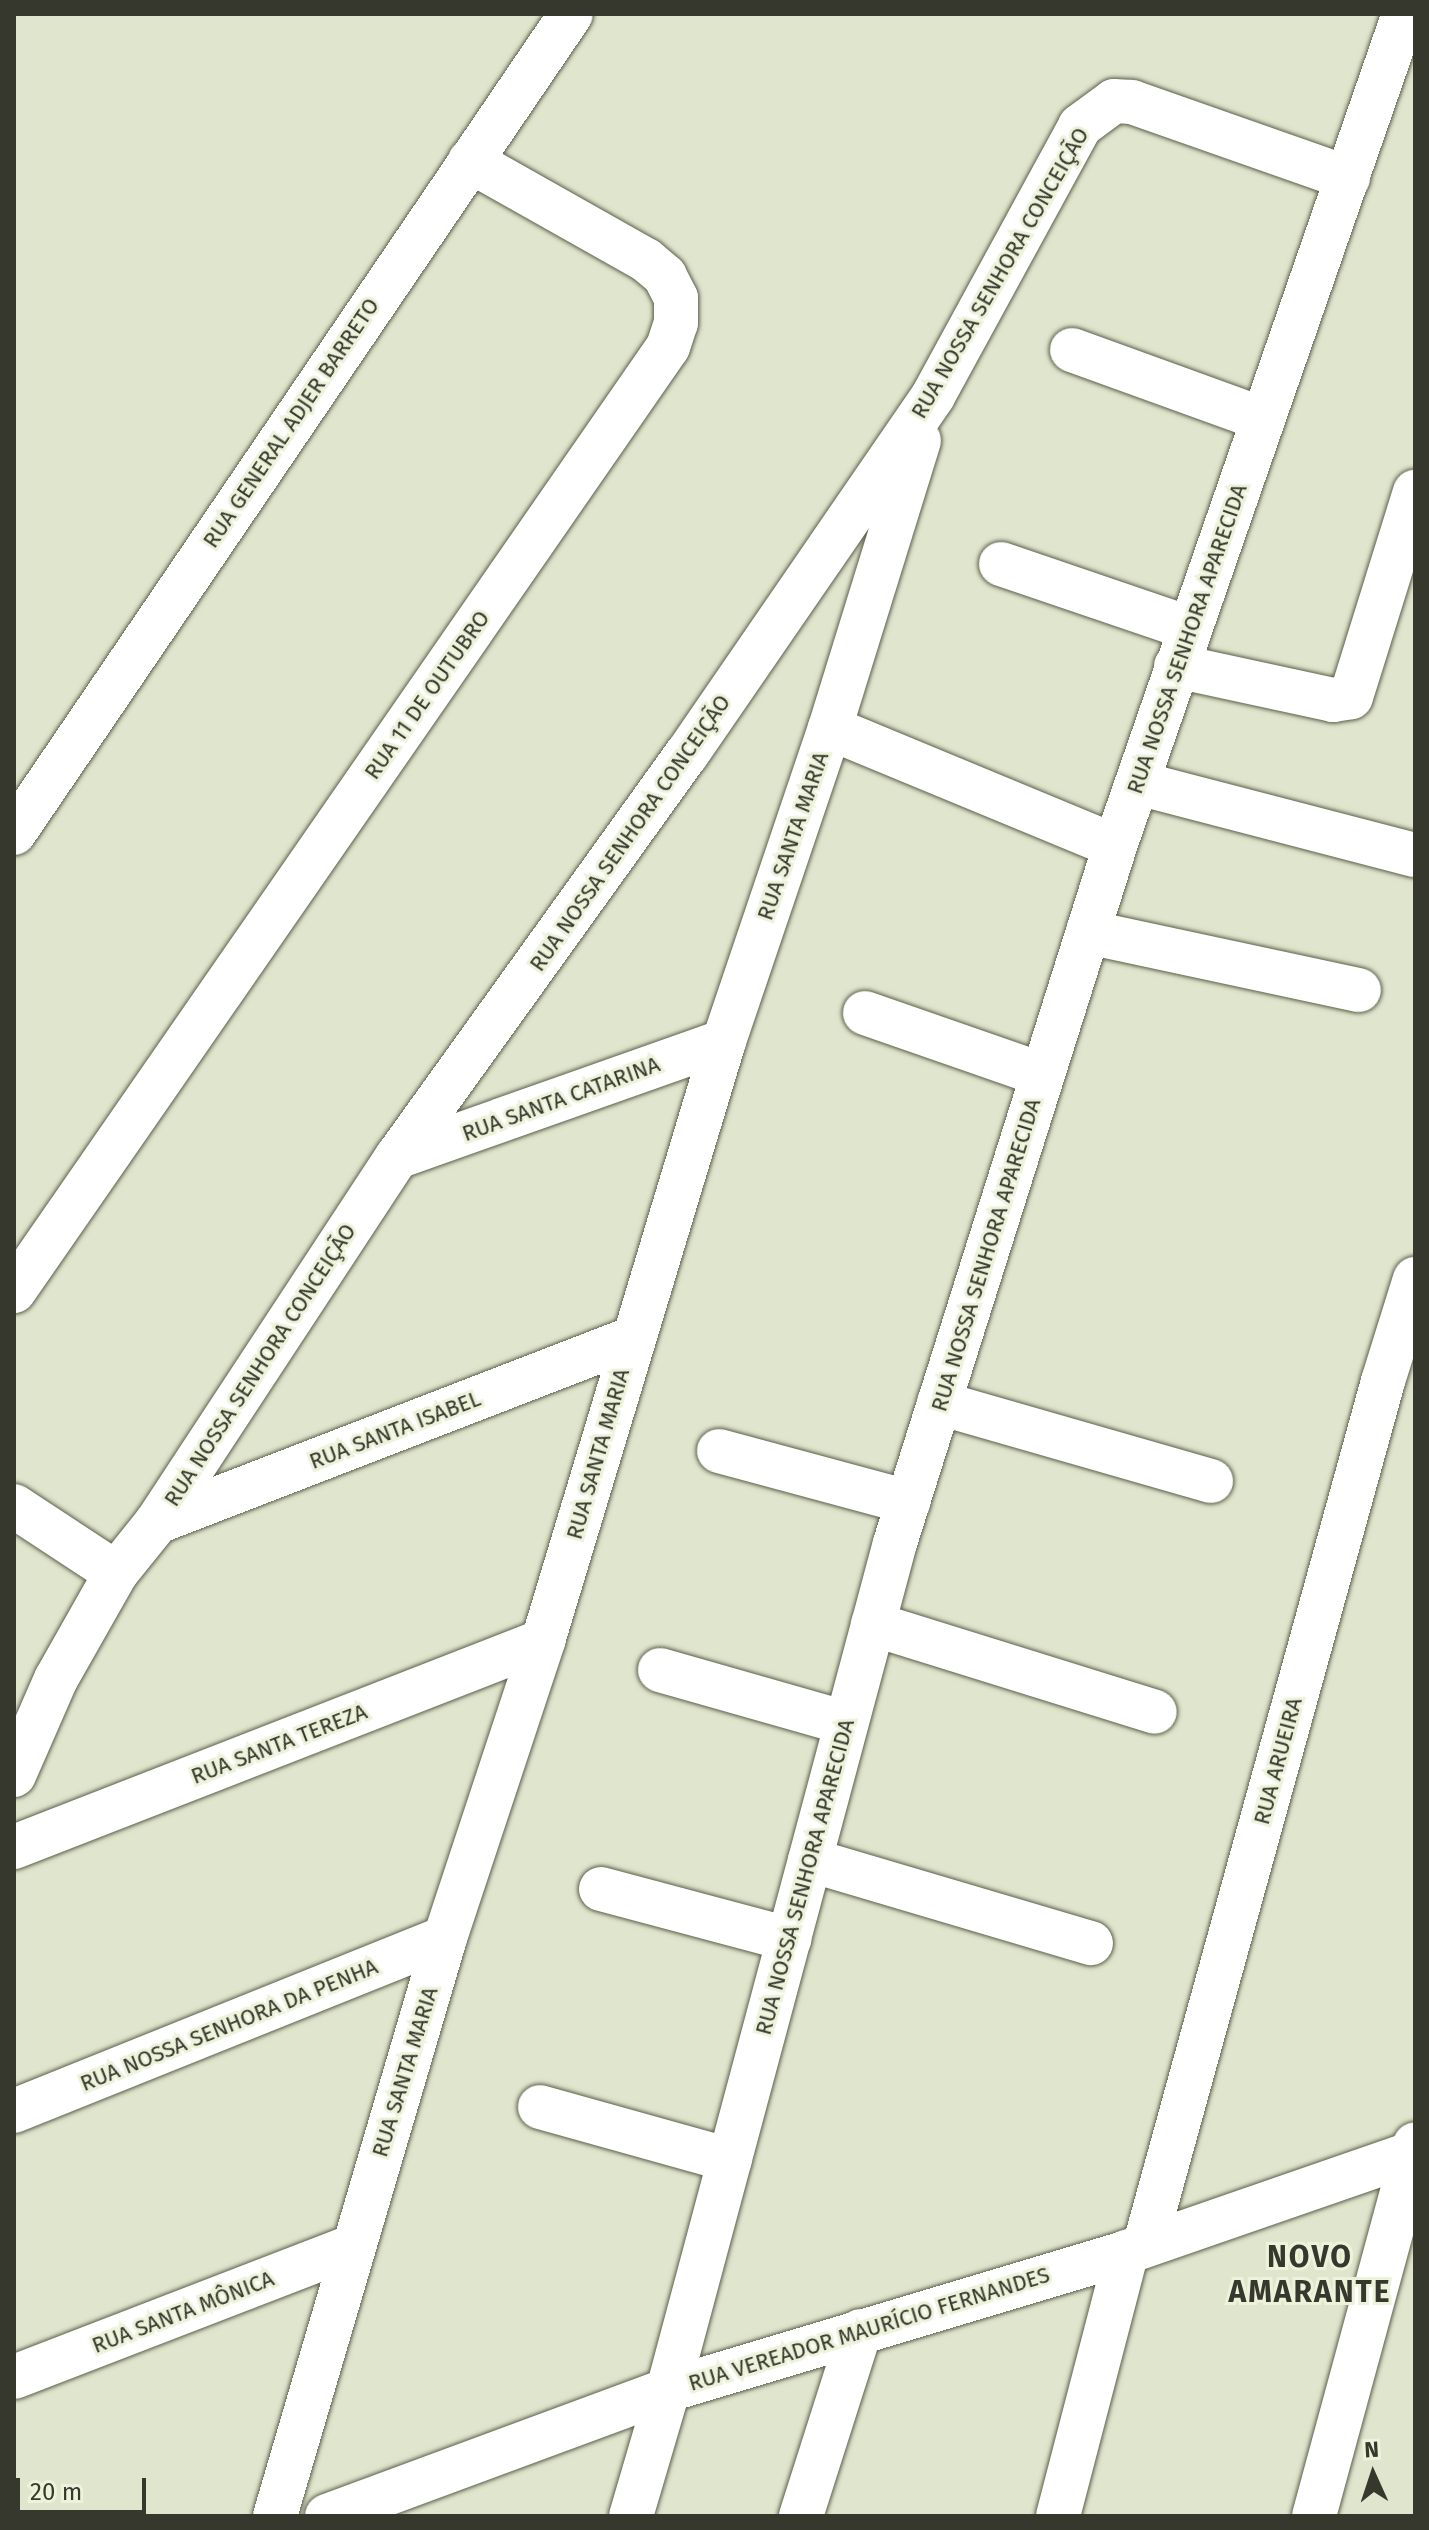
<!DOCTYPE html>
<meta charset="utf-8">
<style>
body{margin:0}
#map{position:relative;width:1429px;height:2530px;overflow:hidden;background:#e0e5cd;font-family:"Fira Sans",sans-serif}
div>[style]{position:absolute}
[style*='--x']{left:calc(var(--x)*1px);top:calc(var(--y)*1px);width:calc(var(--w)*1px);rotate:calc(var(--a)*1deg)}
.roads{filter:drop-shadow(0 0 2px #5b5f4a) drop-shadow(0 0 2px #5b5f4a)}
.street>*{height:44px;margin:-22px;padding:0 22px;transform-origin:22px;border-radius:22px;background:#fff}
.secondary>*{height:44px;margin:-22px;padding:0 22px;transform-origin:22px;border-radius:22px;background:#fff}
span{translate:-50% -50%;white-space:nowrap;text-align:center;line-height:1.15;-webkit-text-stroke:6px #edf2da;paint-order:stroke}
.street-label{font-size:22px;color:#36382e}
.district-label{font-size:30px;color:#36382e;font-weight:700;letter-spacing:2px}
.frame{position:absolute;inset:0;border:16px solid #36382e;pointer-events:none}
.north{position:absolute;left:1333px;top:2434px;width:80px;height:80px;-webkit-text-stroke:6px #edf2da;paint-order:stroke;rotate:357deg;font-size:22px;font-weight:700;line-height:32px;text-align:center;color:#36382e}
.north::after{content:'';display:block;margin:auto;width:28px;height:36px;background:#36382e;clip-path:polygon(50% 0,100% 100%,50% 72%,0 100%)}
.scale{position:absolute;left:16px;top:2478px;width:130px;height:36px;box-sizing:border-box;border:4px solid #36382e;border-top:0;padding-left:10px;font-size:24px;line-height:28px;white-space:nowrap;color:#36382e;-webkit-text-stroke:6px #edf2da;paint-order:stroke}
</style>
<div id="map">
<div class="roads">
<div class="street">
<i style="--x:1072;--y:350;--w:203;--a:19.9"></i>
<i style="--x:1001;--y:564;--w:199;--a:18.8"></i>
<i style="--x:1176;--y:666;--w:161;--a:12.2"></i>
<i style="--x:1333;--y:700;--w:18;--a:-9"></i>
<i style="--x:1351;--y:697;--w:215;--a:-72.7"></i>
<i style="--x:830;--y:728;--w:308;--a:22.5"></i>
<i style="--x:1138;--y:783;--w:286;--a:14.6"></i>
<i style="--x:14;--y:833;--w:990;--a:-55.78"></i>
<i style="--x:1088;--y:932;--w:277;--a:12.1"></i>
<i style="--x:865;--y:1013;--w:188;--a:19.2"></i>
<i style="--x:397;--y:1157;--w:347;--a:-19.5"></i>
<i style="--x:14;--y:1291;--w:1148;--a:-55.29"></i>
<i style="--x:668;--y:347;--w:25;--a:-72"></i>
<i style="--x:676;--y:323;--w:25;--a:-90"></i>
<i style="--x:676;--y:298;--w:25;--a:-117"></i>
<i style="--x:665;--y:276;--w:25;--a:-140"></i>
<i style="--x:646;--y:260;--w:202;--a:-150.6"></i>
<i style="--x:939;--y:1403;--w:283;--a:16"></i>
<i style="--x:719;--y:1451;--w:196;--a:15.1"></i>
<i style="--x:14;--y:1506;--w:122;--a:33.3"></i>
<i style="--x:157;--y:1522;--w:510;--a:-21.13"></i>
<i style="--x:873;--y:1624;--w:295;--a:17.3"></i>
<i style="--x:660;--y:1670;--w:193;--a:15.9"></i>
<i style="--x:14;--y:1775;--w:105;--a:-66.4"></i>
<i style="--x:56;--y:1679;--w:122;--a:-60.5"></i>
<i style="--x:116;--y:1573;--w:65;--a:-51.2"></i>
<i style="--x:157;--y:1522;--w:437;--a:-56.7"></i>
<i style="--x:397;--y:1157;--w:496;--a:-54.3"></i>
<i style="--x:687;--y:754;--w:434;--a:-55.5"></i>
<i style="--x:933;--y:396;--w:307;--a:-61.4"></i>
<i style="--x:1080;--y:126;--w:42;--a:-36.3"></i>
<i style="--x:1114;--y:101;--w:18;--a:3"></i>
<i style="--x:1132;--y:102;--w:229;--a:19.4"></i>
<i style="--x:14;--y:1847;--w:568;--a:-21.28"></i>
<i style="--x:810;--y:1860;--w:293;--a:16.5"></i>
<i style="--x:601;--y:1889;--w:195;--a:14.9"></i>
<i style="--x:540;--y:2107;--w:197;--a:15.6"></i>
<i style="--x:14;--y:2111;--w:464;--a:-21.9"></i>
<i style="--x:1145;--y:2244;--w:895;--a:-74.58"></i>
<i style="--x:1383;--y:1381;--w:107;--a:-72.6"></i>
<i style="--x:14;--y:2377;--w:363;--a:-21.1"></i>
<i style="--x:275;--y:2516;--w:602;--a:-73.61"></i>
<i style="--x:445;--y:1938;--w:313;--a:-71.7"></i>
<i style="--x:543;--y:1641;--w:627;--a:-73.21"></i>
<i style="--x:724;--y:1041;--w:330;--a:-71.3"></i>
<i style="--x:830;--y:728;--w:301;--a:-72.8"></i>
<i style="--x:631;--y:2516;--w:131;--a:-73.6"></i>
<i style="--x:668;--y:2390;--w:877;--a:-75"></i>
<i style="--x:895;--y:1543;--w:731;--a:-72.48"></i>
<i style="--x:1115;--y:846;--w:881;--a:-70.85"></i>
<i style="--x:801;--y:2516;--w:194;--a:-72.3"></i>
<i style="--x:1058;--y:2516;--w:273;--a:-75.4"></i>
<i style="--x:1314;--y:2516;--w:385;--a:-74.8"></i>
</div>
<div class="secondary">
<i style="--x:327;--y:2516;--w:364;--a:-20.3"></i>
<i style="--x:668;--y:2390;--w:479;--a:-16.7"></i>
<i style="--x:1127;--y:2252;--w:305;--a:-19.1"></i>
</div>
</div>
<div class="street-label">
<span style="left:1000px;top:273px;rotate:-60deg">RUA NOSSA SENHORA CONCEIÇÃO</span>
<span style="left:291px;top:423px;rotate:-56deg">RUA GENERAL ADJER BARRETO</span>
<span style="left:1187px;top:639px;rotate:-71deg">RUA NOSSA SENHORA APARECIDA</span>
<span style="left:427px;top:695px;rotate:-55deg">RUA 11 DE OUTUBRO</span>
<span style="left:630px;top:833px;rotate:-55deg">RUA NOSSA SENHORA CONCEIÇÃO</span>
<span style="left:793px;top:836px;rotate:-71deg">RUA SANTA MARIA</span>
<span style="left:561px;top:1099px;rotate:-20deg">RUA SANTA CATARINA</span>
<span style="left:986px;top:1255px;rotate:-73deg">RUA NOSSA SENHORA APARECIDA</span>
<span style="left:260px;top:1365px;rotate:-57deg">RUA NOSSA SENHORA CONCEIÇÃO</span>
<span style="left:395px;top:1430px;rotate:-21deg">RUA SANTA ISABEL</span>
<span style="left:598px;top:1454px;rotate:-74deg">RUA SANTA MARIA</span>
<span style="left:279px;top:1744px;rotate:-21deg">RUA SANTA TEREZA</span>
<span style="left:1278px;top:1761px;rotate:-75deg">RUA ARUEIRA</span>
<span style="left:805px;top:1877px;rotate:-75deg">RUA NOSSA SENHORA APARECIDA</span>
<span style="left:229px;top:2025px;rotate:-22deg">RUA NOSSA SENHORA DA PENHA</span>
<span style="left:405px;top:2072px;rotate:-73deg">RUA SANTA MARIA</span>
<span style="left:183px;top:2312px;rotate:-21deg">RUA SANTA MÔNICA</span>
<span style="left:869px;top:2329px;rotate:-17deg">RUA VEREADOR MAURÍCIO FERNANDES</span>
</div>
<div class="district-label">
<span style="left:1310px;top:2274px">NOVO<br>AMARANTE</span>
</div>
<div class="frame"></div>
<div class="north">N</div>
<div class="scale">20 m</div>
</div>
